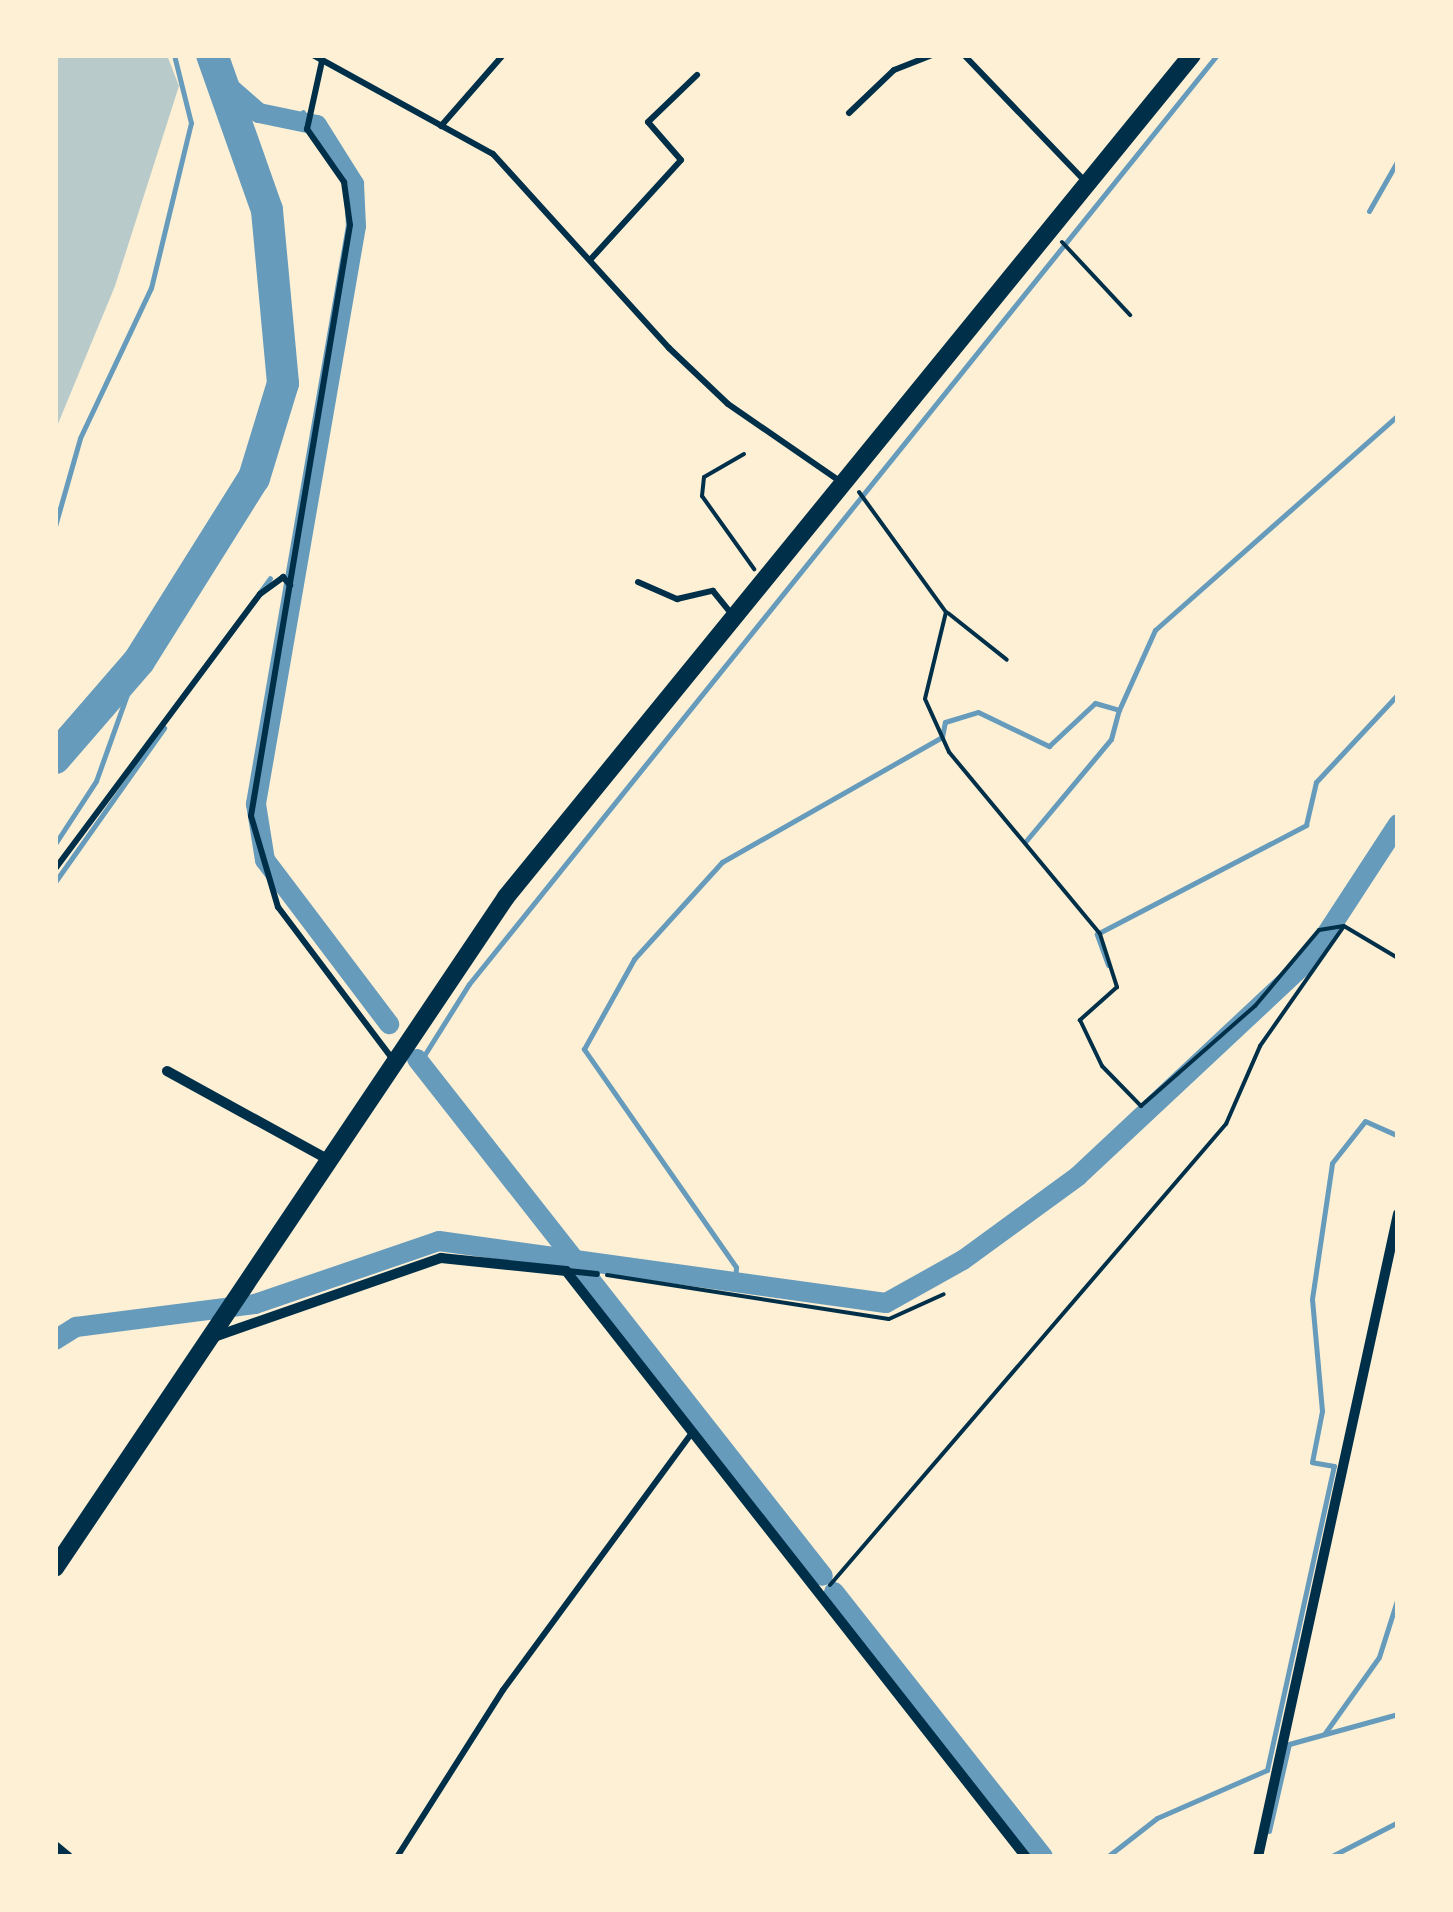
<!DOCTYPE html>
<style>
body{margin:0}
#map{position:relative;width:1453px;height:1912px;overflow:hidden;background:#fdf0d5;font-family:Signika,sans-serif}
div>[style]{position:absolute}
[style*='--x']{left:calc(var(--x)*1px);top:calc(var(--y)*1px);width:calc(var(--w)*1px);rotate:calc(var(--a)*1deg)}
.green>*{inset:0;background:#b9caca}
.stream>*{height:5px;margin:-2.5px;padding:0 2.5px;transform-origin:2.5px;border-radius:2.5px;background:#669bbc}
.canal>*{height:20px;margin:-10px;padding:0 10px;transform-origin:10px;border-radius:10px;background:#669bbc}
.river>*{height:32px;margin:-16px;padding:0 16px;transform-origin:16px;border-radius:16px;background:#669bbc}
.path>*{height:4px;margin:-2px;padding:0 2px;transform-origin:2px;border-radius:2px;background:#003049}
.service>*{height:6px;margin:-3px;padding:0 3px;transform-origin:3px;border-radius:3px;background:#003049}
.minor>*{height:10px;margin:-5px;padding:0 5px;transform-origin:5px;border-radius:5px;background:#003049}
.primary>*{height:18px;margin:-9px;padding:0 9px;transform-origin:9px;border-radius:9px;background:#003049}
span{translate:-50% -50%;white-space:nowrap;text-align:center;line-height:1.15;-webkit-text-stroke:10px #fdf0d5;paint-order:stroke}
.frame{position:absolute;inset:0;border:58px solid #fdf0d5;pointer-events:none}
</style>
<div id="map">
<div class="green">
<i style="clip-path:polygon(55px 55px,167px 55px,179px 86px,115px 286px,55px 431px)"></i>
</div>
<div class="stream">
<i style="--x:298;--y:117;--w:7;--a:-45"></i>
<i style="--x:1369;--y:211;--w:59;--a:-60.4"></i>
<i style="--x:55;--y:526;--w:91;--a:-74.1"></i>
<i style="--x:80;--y:438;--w:166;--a:-64.7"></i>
<i style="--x:151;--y:288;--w:170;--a:-76.4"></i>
<i style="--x:191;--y:123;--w:70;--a:-104"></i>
<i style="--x:260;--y:592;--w:17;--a:-54"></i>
<i style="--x:1025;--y:842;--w:134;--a:-50.1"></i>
<i style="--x:1111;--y:739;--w:30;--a:-75"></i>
<i style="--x:55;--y:844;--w:75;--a:-56.9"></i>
<i style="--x:96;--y:781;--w:127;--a:-70.3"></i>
<i style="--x:55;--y:882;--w:189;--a:-54.7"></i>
<i style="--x:1108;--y:965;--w:33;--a:-110"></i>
<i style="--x:1097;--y:934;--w:236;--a:-27.5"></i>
<i style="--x:1306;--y:825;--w:44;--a:-76.9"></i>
<i style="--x:1316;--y:782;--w:120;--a:-47"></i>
<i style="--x:420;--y:1062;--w:92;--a:-57.9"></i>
<i style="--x:469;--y:984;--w:1193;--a:-51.16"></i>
<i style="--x:735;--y:1282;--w:15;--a:-86"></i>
<i style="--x:736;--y:1267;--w:266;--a:-124.9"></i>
<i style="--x:584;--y:1049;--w:103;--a:-60.9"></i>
<i style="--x:634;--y:959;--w:131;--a:-47.8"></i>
<i style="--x:722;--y:862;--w:253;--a:-29.6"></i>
<i style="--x:942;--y:737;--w:15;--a:-79"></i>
<i style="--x:945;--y:722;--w:34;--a:-17"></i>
<i style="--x:978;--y:712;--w:79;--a:25.6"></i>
<i style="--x:1049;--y:746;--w:63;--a:-43.1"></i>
<i style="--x:1095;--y:703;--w:25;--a:16"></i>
<i style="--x:1119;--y:710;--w:88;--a:-65.8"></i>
<i style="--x:1155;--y:630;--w:324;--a:-41.5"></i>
<i style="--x:1325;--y:1733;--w:93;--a:-54.6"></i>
<i style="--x:1379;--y:1657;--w:63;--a:-72.4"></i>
<i style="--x:1269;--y:1831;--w:89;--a:-77.1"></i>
<i style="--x:1289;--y:1744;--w:113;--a:-15.4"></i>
<i style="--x:1107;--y:1857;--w:63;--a:-38"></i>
<i style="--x:1157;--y:1818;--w:120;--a:-23.6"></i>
<i style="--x:1267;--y:1770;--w:311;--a:-77.6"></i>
<i style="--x:1334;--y:1466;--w:22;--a:-170"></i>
<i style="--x:1312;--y:1462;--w:52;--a:-78.9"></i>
<i style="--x:1322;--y:1411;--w:112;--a:-95.1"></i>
<i style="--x:1312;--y:1299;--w:137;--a:-81.6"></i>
<i style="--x:1332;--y:1163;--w:53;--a:-51.8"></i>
<i style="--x:1365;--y:1121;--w:36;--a:24"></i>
<i style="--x:1330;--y:1857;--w:76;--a:-27.2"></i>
</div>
<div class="canal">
<i style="--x:228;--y:86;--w:41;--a:41.1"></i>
<i style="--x:259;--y:113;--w:59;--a:11.7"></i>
<i style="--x:317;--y:125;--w:70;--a:57.9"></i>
<i style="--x:354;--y:184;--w:42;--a:87.3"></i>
<i style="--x:356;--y:226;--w:587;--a:99.82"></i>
<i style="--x:256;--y:804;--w:57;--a:80.9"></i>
<i style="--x:265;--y:860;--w:206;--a:52.9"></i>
<i style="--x:417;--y:1059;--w:657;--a:51.86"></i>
<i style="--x:55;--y:1340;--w:25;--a:-32"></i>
<i style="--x:76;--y:1327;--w:180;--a:-7.3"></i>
<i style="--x:255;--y:1304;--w:194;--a:-18.9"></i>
<i style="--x:439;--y:1241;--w:451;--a:7.9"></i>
<i style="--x:886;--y:1303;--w:88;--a:-29.2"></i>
<i style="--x:963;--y:1260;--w:142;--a:-36.1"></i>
<i style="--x:1078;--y:1176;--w:318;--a:-43.1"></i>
<i style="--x:1310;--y:959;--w:161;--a:-56.9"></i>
<i style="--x:834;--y:1592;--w:337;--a:51.7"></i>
</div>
<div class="river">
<i style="--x:55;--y:758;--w:128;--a:-49.1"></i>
<i style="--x:139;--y:661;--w:216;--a:-57.9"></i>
<i style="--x:254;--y:478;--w:99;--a:-73"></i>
<i style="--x:283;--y:383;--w:174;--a:-95.3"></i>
<i style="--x:267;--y:210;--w:164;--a:-109.5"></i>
</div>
<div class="path">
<i style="--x:1062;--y:242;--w:100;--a:47"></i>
<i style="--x:744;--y:454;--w:46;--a:150.1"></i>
<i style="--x:704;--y:477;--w:19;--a:96"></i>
<i style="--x:702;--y:496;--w:90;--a:54.5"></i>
<i style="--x:859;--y:492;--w:148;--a:54.1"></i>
<i style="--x:946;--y:612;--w:89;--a:103.6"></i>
<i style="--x:925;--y:699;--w:58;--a:65.6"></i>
<i style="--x:949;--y:752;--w:236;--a:50.3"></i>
<i style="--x:1100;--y:934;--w:56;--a:72.2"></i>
<i style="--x:1117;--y:987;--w:50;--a:138.3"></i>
<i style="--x:1080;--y:1020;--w:51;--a:64.4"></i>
<i style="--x:1102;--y:1066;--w:56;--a:45.7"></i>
<i style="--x:1141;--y:1106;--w:152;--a:-41.3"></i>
<i style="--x:1255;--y:1006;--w:99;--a:-49.9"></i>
<i style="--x:1319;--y:930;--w:25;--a:-9"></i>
<i style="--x:1344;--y:926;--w:63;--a:30.7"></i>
<i style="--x:948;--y:613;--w:75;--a:38.5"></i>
<i style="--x:607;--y:1275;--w:285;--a:8.9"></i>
<i style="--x:889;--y:1319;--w:60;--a:-24.4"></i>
<i style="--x:830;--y:1585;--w:608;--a:-49.34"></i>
<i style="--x:1226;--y:1124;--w:85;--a:-66.4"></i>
<i style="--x:1260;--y:1046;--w:146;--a:-55"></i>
</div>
<div class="service">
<i style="--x:313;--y:55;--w:205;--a:28.8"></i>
<i style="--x:493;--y:154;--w:262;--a:47.8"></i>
<i style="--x:669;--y:348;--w:81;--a:43.5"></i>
<i style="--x:728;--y:404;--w:137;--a:34.6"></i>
<i style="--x:964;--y:55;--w:176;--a:46.2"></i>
<i style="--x:322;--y:61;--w:70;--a:102.4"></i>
<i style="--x:307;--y:129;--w:65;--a:55.1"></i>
<i style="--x:344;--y:182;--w:43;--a:82.1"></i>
<i style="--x:350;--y:225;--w:599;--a:99.51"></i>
<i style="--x:251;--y:816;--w:95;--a:73.5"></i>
<i style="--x:278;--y:907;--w:188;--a:53"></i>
<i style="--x:849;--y:113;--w:62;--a:-43.7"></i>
<i style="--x:894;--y:70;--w:41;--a:-21.5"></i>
<i style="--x:441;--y:126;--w:94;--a:-48.9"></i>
<i style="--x:590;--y:260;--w:135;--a:-47.7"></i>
<i style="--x:681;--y:160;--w:50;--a:-131"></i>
<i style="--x:648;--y:122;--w:68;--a:-43.8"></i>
<i style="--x:638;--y:582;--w:43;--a:23.6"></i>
<i style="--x:677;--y:599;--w:37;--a:-13"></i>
<i style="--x:713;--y:591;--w:32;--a:51"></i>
<i style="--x:55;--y:869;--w:343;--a:-53.3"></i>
<i style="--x:260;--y:594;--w:29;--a:-36"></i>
<i style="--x:283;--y:577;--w:11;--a:49"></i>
<i style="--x:568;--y:1271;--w:29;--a:6"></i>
<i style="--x:397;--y:1857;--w:198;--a:-57.6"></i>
<i style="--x:503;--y:1690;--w:318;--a:-53.7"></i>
</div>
<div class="minor">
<i style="--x:167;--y:1071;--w:180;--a:28.8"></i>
<i style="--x:211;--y:1338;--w:244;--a:-19.2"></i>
<i style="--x:441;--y:1258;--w:126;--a:5.9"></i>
<i style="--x:566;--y:1271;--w:745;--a:51.87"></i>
<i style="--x:55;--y:1846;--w:17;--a:40"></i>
<i style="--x:1258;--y:1857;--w:658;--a:-77.72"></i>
</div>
<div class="primary">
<i style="--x:55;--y:1568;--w:808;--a:-56.09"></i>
<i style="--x:506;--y:897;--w:1086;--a:-50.83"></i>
</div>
<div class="frame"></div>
</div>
